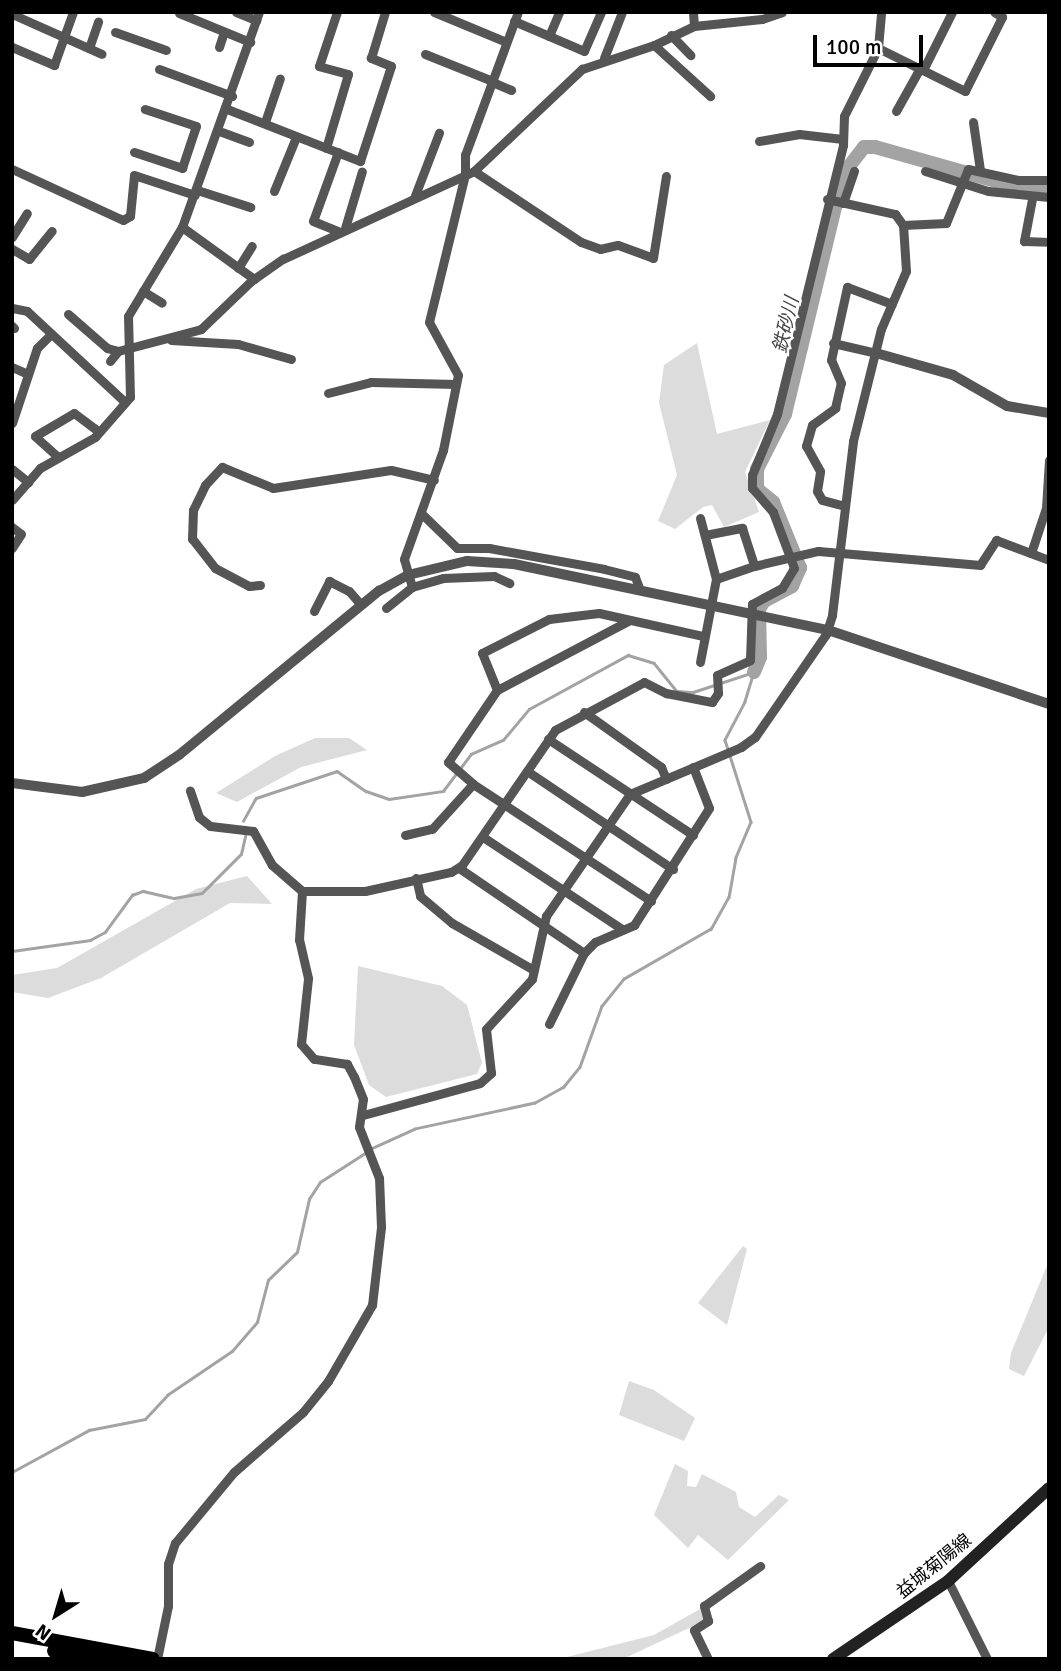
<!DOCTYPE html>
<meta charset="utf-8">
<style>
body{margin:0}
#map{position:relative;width:1061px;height:1671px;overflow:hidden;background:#fff;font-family:Signika,"Noto Sans JP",sans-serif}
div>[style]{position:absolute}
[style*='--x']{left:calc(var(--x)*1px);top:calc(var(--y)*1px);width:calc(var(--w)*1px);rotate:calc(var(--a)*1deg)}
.green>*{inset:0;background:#dcdcdc}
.stream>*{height:2.5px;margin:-1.25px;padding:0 1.25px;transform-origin:1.25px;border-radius:1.25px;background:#a3a3a3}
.river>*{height:14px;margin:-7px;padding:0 7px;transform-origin:7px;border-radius:7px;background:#a3a3a3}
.minor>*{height:9px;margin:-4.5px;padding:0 4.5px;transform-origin:4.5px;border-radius:4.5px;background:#555}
.tertiary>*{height:10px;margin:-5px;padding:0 5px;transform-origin:5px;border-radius:5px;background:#555}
.secondary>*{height:12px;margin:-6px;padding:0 6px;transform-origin:6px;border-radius:6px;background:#222}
.primary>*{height:14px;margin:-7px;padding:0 7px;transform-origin:7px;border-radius:7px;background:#000}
span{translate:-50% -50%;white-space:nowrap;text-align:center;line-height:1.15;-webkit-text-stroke:5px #fff;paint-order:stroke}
.street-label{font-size:18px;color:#000}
.water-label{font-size:19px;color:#444;font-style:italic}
.frame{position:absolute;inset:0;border:14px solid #000;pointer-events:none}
.north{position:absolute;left:21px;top:1580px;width:70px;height:70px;-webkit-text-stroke:5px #fff;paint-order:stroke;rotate:217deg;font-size:19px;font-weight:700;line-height:28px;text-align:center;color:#000}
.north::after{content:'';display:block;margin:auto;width:24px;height:32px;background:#000;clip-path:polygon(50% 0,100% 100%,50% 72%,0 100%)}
.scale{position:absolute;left:813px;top:35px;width:110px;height:32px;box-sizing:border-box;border:4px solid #000;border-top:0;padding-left:9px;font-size:21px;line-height:24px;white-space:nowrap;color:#000;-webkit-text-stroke:5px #fff;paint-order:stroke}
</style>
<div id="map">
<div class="green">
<i style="clip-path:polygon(697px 343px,717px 434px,770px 420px,745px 472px,759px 512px,724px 527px,712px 505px,703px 507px,675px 529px,658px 521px,677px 475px,659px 403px,664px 365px)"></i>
<i style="clip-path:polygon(315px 738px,349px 738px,367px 750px,301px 767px,237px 802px,216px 793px,275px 756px)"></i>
<i style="clip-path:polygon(247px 876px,272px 904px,230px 903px,101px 978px,48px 998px,12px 992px,12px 975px,57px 968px,196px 889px)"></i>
<i style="clip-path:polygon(358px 966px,442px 986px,467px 1005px,482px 1063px,477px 1074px,386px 1097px,369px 1085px,354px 1045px)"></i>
<i style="clip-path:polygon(743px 1246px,747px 1249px,727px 1325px,698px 1303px)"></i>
<i style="clip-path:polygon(1048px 1263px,1049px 1327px,1024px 1376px,1009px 1369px,1011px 1353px)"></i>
<i style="clip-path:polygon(629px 1381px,654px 1390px,695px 1418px,684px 1441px,619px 1415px)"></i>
<i style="clip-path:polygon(675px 1464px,688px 1471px,687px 1486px,696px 1487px,702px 1474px,736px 1492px,739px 1507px,755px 1517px,779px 1495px,789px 1500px,728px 1560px,698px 1535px,688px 1548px,654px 1515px)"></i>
<i style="clip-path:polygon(700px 1609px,704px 1621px,623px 1659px,559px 1659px,654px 1635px)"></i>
</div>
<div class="stream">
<i style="--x:243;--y:821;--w:26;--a:-61"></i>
<i style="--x:256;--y:798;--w:85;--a:-18.4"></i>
<i style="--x:337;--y:771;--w:35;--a:35"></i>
<i style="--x:366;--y:791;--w:24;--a:19"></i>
<i style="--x:389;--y:799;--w:55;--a:-8.4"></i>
<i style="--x:443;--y:791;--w:46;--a:-52.9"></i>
<i style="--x:471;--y:754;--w:35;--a:-24"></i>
<i style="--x:503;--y:740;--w:40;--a:-50"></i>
<i style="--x:529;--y:709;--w:113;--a:-28.6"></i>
<i style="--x:628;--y:655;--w:27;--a:17"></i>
<i style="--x:654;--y:663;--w:36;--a:51"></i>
<i style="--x:677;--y:691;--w:16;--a:4"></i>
<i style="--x:693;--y:692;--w:64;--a:-18.2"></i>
<i style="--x:754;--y:672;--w:31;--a:107"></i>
<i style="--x:745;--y:702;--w:43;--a:117.8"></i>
<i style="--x:725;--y:740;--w:86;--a:72.4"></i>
<i style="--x:751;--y:822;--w:39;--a:113"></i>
<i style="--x:736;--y:858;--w:40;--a:100"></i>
<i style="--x:729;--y:897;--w:37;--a:119"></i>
<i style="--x:711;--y:929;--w:100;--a:150.1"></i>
<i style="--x:624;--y:979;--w:35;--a:129"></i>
<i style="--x:602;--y:1006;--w:65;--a:109.8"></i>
<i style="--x:580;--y:1067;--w:26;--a:129"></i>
<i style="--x:564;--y:1087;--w:33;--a:151"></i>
<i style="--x:535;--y:1103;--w:123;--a:167.8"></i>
<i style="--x:415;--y:1129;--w:48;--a:155.6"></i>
<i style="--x:12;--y:951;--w:79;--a:-8"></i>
<i style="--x:90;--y:940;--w:17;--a:-28"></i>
<i style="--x:105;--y:932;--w:46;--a:-53.9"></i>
<i style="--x:132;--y:895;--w:12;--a:-20"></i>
<i style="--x:143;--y:891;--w:32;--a:13"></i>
<i style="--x:174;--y:898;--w:28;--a:-10"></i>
<i style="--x:202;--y:893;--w:55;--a:-45"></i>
<i style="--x:241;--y:854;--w:18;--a:-77"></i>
<i style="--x:12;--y:1472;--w:88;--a:-28.6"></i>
<i style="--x:89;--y:1430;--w:57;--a:-11.1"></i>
<i style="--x:145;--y:1419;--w:33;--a:-47"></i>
<i style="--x:167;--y:1395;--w:78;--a:-34.1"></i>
<i style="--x:232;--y:1351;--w:38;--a:-49"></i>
<i style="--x:257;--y:1322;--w:43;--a:-75.3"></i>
<i style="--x:268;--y:1280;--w:40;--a:-44"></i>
<i style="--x:297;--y:1252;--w:54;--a:-77.2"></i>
<i style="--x:309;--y:1199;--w:20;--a:-57"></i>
<i style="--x:320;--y:1182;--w:54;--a:-32.8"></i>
</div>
<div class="river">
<i style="--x:754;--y:672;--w:16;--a:-68"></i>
<i style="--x:760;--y:657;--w:48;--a:-91.2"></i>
<i style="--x:759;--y:609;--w:9;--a:-58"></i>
<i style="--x:764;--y:601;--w:32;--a:-28"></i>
<i style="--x:792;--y:586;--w:20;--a:-66"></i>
<i style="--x:800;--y:568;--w:71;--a:-112.2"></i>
<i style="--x:773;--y:502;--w:21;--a:-141"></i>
<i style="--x:757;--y:489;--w:20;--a:-90"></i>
<i style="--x:757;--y:469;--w:62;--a:-63"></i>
<i style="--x:785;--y:414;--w:247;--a:-76.4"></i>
<i style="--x:843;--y:174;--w:34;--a:-52"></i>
<i style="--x:864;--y:147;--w:11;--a:0"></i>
<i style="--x:875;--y:147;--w:152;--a:15.7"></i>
<i style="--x:1021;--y:188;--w:28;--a:-4"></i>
</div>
<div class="minor">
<i style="--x:236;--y:12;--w:22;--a:22"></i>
<i style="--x:434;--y:12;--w:76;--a:22.5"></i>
<i style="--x:693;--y:12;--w:14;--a:86"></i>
<i style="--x:179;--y:13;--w:77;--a:22.2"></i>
<i style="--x:12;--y:14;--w:98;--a:24"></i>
<i style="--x:514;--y:21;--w:76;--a:23.2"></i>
<i style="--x:584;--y:51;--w:43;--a:-66.4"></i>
<i style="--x:115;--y:32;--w:54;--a:19.4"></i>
<i style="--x:671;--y:35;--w:28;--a:46"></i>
<i style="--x:549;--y:36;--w:26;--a:-67"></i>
<i style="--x:654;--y:45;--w:76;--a:42.3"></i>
<i style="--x:12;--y:47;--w:46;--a:23.2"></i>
<i style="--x:54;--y:65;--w:56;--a:-70.3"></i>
<i style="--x:219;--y:47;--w:16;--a:-72"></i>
<i style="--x:89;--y:48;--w:28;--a:-71"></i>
<i style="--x:878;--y:48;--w:97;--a:26.3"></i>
<i style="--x:965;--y:91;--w:83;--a:-63.4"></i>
<i style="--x:1002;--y:17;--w:9;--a:-148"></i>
<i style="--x:425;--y:54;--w:70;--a:21.8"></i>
<i style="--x:604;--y:58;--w:49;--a:-68.6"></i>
<i style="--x:159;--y:69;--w:78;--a:20.3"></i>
<i style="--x:923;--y:70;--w:65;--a:-63.4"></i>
<i style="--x:490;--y:81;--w:23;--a:23"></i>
<i style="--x:227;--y:109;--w:143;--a:21.4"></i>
<i style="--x:360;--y:161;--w:100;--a:-71.9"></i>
<i style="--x:391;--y:66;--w:22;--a:-158"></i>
<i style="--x:371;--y:58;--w:48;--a:-73.1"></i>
<i style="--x:896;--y:111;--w:49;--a:-60.8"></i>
<i style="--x:265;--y:122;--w:46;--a:-71.2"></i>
<i style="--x:973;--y:122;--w:49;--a:81.7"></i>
<i style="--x:219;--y:131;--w:32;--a:20"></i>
<i style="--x:759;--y:141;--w:41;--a:-9.9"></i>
<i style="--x:799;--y:134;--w:44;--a:6.5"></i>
<i style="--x:326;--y:148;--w:77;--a:-73.4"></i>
<i style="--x:348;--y:74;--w:30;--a:-165"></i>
<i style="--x:319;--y:66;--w:57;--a:-71.6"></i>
<i style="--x:134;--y:152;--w:51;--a:18.4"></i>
<i style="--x:182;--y:168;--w:44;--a:-71.6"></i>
<i style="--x:196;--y:126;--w:54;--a:-161.6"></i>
<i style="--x:338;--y:152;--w:73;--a:109.9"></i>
<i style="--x:313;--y:221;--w:27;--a:22"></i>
<i style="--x:12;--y:169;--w:122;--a:24.7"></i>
<i style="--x:123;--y:220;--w:8;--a:-30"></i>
<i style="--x:130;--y:216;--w:41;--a:-84.4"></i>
<i style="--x:134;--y:175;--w:64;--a:18.2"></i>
<i style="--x:474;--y:171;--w:128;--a:33.6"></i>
<i style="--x:581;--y:242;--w:20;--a:20"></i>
<i style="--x:600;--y:249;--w:18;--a:-13"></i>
<i style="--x:618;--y:245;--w:37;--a:20"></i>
<i style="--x:653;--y:258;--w:83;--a:-81"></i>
<i style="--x:925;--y:171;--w:66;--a:17.6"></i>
<i style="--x:988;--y:191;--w:61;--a:5.6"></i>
<i style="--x:197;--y:190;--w:56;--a:17.8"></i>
<i style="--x:274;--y:191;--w:58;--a:-67.8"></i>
<i style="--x:414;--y:198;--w:70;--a:-69"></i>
<i style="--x:827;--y:199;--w:70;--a:12.4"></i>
<i style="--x:895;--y:214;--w:14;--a:54"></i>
<i style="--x:1032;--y:199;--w:43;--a:100.8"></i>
<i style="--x:1024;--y:241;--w:25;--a:2"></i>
<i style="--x:843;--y:203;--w:34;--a:-71"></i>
<i style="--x:182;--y:227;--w:89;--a:35.8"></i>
<i style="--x:345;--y:228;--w:59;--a:-73.4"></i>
<i style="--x:12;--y:237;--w:28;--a:-58"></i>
<i style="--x:12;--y:249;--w:20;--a:30"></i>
<i style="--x:29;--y:259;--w:36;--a:-51"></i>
<i style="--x:238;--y:268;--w:26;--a:-58"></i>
<i style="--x:143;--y:291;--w:22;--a:32"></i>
<i style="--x:12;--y:308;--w:15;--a:11"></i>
<i style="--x:27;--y:311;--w:134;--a:42.9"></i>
<i style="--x:68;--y:314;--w:52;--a:41.1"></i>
<i style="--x:107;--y:348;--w:11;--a:15"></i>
<i style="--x:118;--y:351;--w:86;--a:-14.8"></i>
<i style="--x:201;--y:329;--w:69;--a:-43.8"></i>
<i style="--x:251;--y:281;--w:39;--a:-35"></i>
<i style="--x:283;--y:259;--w:210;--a:-24.7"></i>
<i style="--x:474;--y:171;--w:149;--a:-43.4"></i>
<i style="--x:582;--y:69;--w:76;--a:-18.4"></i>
<i style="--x:654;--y:45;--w:44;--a:-25.4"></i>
<i style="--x:694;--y:26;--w:68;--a:-5.9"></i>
<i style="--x:762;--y:19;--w:21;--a:-19"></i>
<i style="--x:12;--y:326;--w:3;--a:45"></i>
<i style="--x:171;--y:340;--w:67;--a:3.4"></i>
<i style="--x:238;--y:344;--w:55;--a:15.8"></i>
<i style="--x:833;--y:343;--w:44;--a:13.1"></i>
<i style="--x:110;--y:361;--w:13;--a:-51"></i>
<i style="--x:12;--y:367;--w:17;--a:24"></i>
<i style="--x:328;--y:393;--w:44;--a:-14.3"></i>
<i style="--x:371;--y:382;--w:85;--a:1.3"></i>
<i style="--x:12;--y:423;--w:79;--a:-71.6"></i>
<i style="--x:37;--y:348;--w:20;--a:-45"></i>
<i style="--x:58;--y:457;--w:31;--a:-138"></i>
<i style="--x:35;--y:436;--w:45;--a:-30.5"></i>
<i style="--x:74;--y:413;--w:31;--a:37"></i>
<i style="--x:12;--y:469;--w:21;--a:39"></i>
<i style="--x:12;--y:500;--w:43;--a:-48.8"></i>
<i style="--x:40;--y:468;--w:63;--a:-29.4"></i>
<i style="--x:95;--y:437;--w:53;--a:-48.8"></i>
<i style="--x:130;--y:397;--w:81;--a:-91.4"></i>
<i style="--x:128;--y:316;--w:104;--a:-58.8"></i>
<i style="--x:182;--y:227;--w:228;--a:-70.3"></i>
<i style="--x:845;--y:506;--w:24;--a:-165"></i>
<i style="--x:822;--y:500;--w:10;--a:-119"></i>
<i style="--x:817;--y:491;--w:20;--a:-81"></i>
<i style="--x:820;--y:471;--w:29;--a:-119"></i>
<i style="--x:806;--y:446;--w:22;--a:-74"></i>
<i style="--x:812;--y:425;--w:29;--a:-36"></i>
<i style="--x:835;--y:408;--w:26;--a:-77"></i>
<i style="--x:841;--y:383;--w:25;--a:-113"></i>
<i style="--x:831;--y:360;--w:75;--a:-77.6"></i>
<i style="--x:847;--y:287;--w:48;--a:20.7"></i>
<i style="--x:423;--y:515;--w:47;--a:44.1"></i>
<i style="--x:457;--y:548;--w:32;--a:0"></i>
<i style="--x:489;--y:548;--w:117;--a:10.3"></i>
<i style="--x:604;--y:569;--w:32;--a:14"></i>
<i style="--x:635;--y:577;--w:14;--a:69"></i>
<i style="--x:700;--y:518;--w:63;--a:75.3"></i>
<i style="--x:12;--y:527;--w:11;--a:38"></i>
<i style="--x:21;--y:534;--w:17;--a:123"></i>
<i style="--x:705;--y:535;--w:38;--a:-11"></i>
<i style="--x:742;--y:528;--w:40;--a:72"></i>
<i style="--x:1031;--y:553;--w:47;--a:-71.6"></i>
<i style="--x:1046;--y:508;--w:48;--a:-86.4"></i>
<i style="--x:260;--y:585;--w:11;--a:175"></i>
<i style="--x:249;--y:586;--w:38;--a:-152"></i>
<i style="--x:215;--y:568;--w:37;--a:-128"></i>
<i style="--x:192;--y:539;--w:29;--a:-88"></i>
<i style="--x:193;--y:510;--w:28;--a:-64"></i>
<i style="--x:205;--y:485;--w:25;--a:-47"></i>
<i style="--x:222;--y:467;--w:55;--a:22.4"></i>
<i style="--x:273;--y:488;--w:119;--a:-8.7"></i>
<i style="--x:391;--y:470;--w:44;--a:13.1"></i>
<i style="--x:412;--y:587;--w:29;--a:-106"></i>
<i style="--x:404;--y:559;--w:116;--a:-70.3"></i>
<i style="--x:443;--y:450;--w:76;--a:-78.7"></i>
<i style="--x:458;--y:375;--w:60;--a:-118.7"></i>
<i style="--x:429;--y:322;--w:152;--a:-76.3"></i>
<i style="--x:465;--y:174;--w:19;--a:-90"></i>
<i style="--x:465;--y:155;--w:153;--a:-69.7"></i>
<i style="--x:386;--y:608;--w:33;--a:-39"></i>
<i style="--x:412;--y:587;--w:32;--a:-16"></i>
<i style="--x:443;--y:578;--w:51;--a:-2.2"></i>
<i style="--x:494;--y:576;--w:17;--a:25"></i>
<i style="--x:314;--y:611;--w:34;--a:-63"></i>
<i style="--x:329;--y:581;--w:22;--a:27"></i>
<i style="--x:349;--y:591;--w:18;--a:49"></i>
<i style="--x:628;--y:621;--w:148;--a:152.2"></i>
<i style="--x:497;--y:690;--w:87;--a:124.2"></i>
<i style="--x:448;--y:762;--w:33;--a:41"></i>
<i style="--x:473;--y:784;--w:213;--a:33.3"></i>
<i style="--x:700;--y:662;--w:85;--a:-79.1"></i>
<i style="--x:716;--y:579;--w:40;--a:-18.9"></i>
<i style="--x:754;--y:566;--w:66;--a:-13.2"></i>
<i style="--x:818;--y:551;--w:163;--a:4.9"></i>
<i style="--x:980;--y:565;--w:30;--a:-57"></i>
<i style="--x:996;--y:540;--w:57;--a:20.7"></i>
<i style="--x:497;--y:690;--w:40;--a:-112"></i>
<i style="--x:482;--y:653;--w:75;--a:-26.9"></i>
<i style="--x:549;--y:619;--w:50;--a:-6.8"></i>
<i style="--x:599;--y:613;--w:107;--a:12.5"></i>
<i style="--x:584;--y:712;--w:95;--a:35.5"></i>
<i style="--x:661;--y:767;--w:13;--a:67"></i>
<i style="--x:548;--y:739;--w:174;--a:33.5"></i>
<i style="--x:527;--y:771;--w:176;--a:33.9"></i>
<i style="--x:405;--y:835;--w:28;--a:-13"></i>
<i style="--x:432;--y:829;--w:61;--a:-47.7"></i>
<i style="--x:483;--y:837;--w:167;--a:33.5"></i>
<i style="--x:459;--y:868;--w:151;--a:34.2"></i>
<i style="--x:416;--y:878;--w:18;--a:77"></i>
<i style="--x:420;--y:896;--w:42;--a:40.2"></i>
<i style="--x:452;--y:923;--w:92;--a:29.9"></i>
<i style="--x:302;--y:891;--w:63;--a:0"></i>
<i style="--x:365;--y:891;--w:88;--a:-12.5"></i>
<i style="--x:451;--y:872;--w:13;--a:-32"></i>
<i style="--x:462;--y:865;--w:164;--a:-55.4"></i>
<i style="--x:555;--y:730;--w:101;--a:-28.3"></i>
<i style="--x:644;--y:682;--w:25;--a:27"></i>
<i style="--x:666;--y:693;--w:47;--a:11.1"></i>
<i style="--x:712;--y:702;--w:11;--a:-56"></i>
<i style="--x:718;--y:693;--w:18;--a:-93"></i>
<i style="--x:717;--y:675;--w:36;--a:-24"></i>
<i style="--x:750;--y:660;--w:56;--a:-88"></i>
<i style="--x:752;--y:604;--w:34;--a:-28"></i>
<i style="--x:782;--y:588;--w:23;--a:-59"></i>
<i style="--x:794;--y:568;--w:60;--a:-110.6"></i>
<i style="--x:773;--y:512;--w:32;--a:-131"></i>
<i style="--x:752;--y:488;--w:13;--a:-90"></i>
<i style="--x:752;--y:475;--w:66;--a:-67.7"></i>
<i style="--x:777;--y:414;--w:277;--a:-76.2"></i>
<i style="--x:843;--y:145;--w:29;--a:-88"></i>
<i style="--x:844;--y:116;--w:76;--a:-63.4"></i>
<i style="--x:878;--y:48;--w:36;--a:-85"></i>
<i style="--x:549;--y:1024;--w:79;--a:-63.8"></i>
<i style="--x:584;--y:953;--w:16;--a:-45"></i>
<i style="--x:595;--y:942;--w:43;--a:-23.6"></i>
<i style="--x:634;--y:925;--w:139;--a:-57.3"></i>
<i style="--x:709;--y:808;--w:44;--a:-111.3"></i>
<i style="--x:363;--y:1115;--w:121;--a:-15.3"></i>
<i style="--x:480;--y:1083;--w:15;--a:-42"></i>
<i style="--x:491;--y:1073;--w:44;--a:-96.5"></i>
<i style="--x:486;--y:1029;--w:68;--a:-47.4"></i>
<i style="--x:532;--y:979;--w:65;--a:-77.5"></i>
<i style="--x:546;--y:916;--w:148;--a:-55.5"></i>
<i style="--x:630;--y:794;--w:121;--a:-22.9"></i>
<i style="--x:741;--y:747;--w:17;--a:-36"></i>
<i style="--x:755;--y:737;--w:125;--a:-55.4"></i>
<i style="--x:826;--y:634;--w:20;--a:-72"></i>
<i style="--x:832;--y:615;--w:175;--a:-83.1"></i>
<i style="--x:853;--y:441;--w:115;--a:-76"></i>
<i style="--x:881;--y:329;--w:63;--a:-66.7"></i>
<i style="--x:906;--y:271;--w:46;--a:-93.7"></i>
<i style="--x:903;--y:225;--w:43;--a:-2.7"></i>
<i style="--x:946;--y:223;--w:58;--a:-67.8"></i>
<i style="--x:968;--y:169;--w:51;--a:12.4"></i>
<i style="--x:1018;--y:180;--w:31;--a:0"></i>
<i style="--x:948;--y:1581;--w:87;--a:63.4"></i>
<i style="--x:157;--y:1659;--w:54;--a:-78.3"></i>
<i style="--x:168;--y:1606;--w:42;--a:-90"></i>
<i style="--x:168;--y:1564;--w:22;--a:-72"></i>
<i style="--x:175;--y:1543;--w:92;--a:-50.3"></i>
<i style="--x:234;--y:1472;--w:91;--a:-41"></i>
<i style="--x:303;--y:1412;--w:40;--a:-51"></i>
<i style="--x:328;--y:1381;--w:88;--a:-59.9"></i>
<i style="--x:372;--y:1305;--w:79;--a:-83.4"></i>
<i style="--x:381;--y:1227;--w:49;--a:-92.3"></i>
<i style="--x:379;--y:1178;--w:55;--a:-111.4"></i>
<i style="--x:359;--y:1127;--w:28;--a:-82"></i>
<i style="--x:363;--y:1099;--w:24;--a:-112"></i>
<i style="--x:354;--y:1077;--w:15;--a:-118"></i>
<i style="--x:347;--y:1064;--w:33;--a:-171"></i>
<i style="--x:314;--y:1059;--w:20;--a:-131"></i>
<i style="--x:301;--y:1044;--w:66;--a:-83.9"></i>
<i style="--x:308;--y:978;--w:39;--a:-103"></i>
<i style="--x:299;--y:940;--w:49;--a:-86.5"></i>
<i style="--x:302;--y:891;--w:40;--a:-139"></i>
<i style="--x:272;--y:865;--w:39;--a:-119"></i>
<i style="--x:253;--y:831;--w:43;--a:-173.4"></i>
<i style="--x:210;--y:826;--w:14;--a:-141"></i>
<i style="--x:199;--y:817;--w:28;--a:-109"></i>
<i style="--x:708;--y:1659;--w:32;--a:-116"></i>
<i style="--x:694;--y:1630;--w:17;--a:-33"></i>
<i style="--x:708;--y:1621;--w:16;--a:-105"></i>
<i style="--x:704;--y:1606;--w:69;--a:-35.5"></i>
</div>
<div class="tertiary">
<i style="--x:876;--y:353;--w:80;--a:15.9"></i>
<i style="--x:953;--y:375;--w:62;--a:29.9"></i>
<i style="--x:1007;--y:406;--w:43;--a:9.5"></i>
<i style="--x:12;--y:783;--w:71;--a:7.3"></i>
<i style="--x:82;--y:792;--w:64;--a:-12.7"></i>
<i style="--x:144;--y:778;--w:42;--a:-33.3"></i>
<i style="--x:179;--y:755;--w:259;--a:-39.4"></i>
<i style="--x:379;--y:591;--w:33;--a:-29"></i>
<i style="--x:408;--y:575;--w:61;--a:-13.3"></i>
<i style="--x:467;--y:561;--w:47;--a:3.7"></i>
<i style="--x:514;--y:564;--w:321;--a:11.9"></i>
<i style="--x:828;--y:630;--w:233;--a:18.5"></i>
</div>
<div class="secondary">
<i style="--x:833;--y:1659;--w:139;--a:-34.1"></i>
<i style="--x:948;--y:1581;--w:137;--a:-42.6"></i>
</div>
<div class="primary">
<i style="--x:12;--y:1633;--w:143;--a:10.4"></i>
<i style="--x:54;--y:1651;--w:44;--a:10.5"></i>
</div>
<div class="street-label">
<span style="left:934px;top:1566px;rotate:-39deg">益城菊陽線</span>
</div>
<div class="water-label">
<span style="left:787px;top:325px;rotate:-77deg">鉄砂川</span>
</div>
<div class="frame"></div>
<div class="north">N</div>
<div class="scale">100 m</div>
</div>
